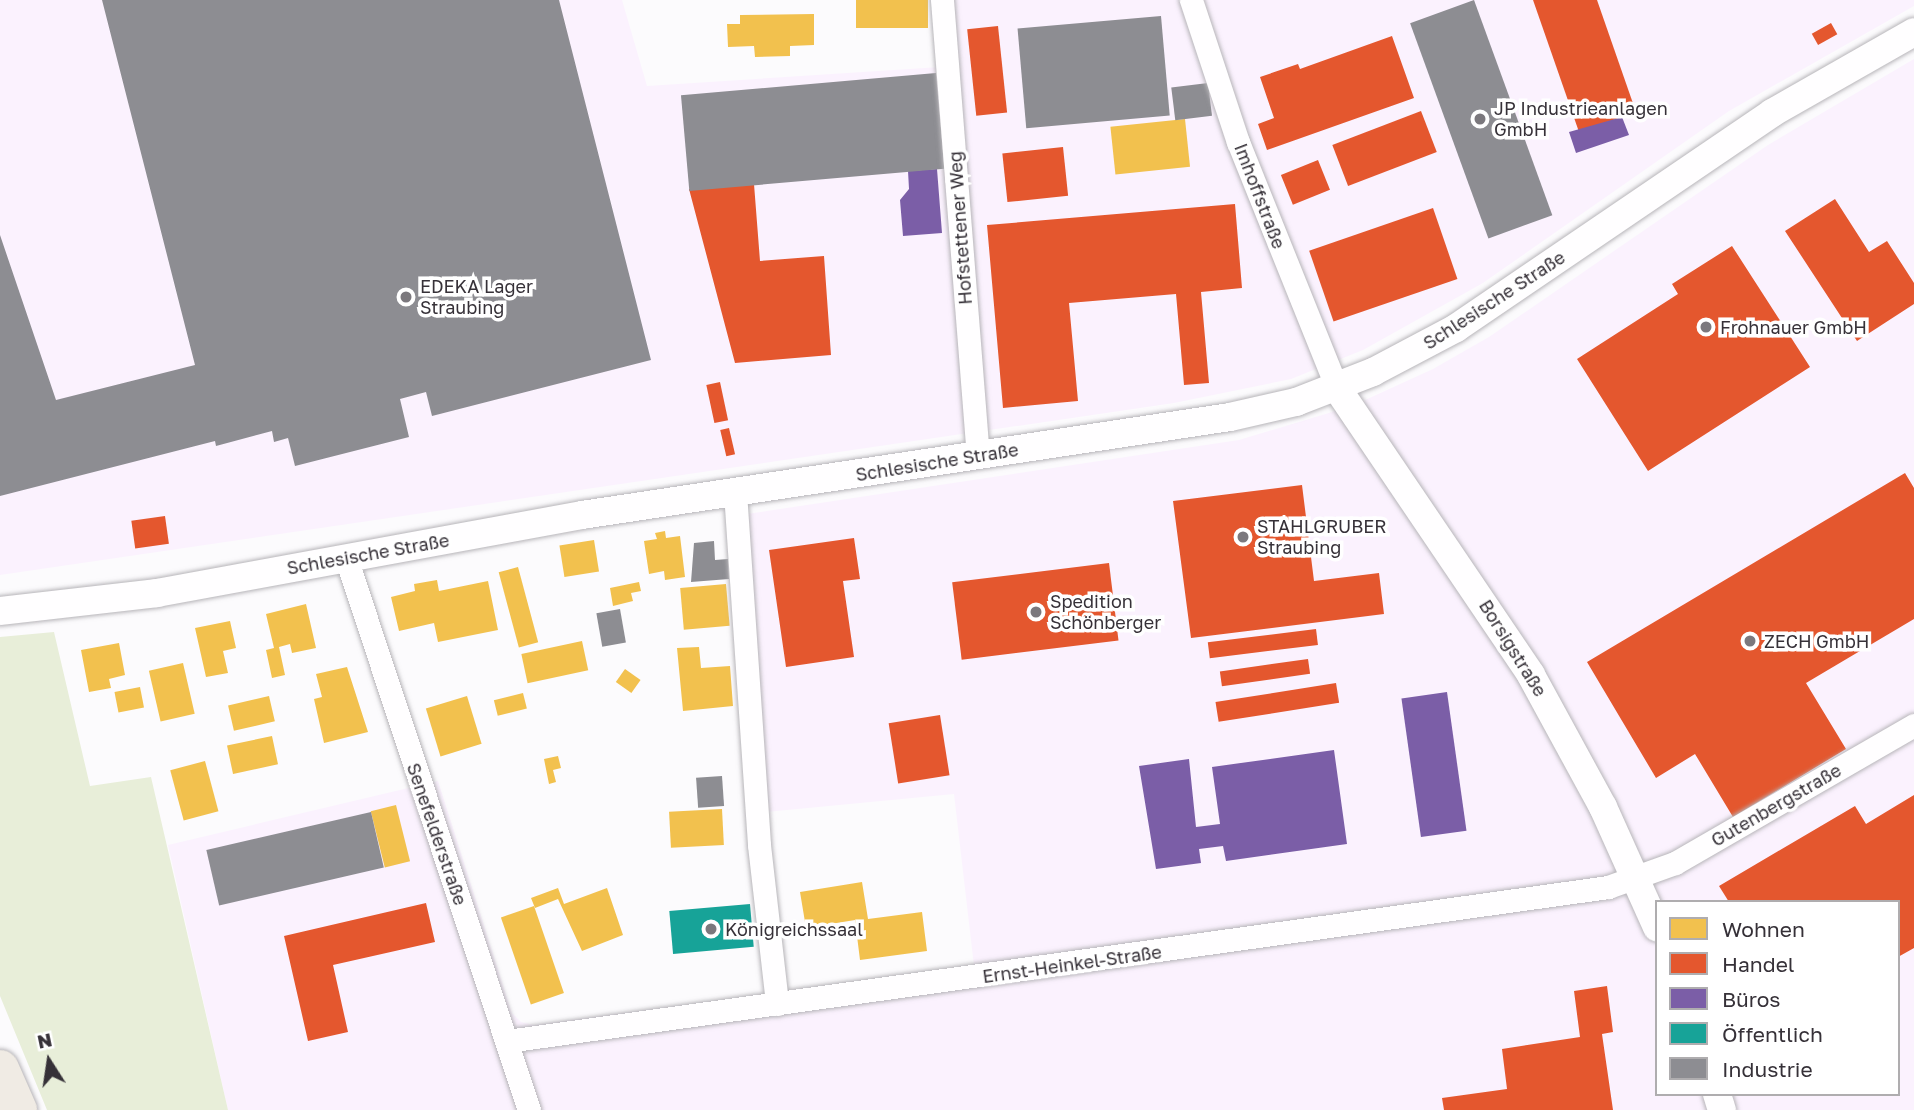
<!DOCTYPE html>
<meta charset="utf-8">
<style>
body{margin:0}
#map{position:relative;width:1914px;height:1110px;overflow:hidden;background:#fcfbfd;font-family:"Golos Text",sans-serif}
div>[style]{position:absolute}
[style*='--x']{left:calc(var(--x)*1px);top:calc(var(--y)*1px);width:calc(var(--w)*1px);rotate:calc(var(--a)*1deg)}
.built>*{inset:0;background:#fbf2fe}
.green>*{inset:0;background:#e8eed9}
.homes>*{inset:0;background:#f2c14e;transform-origin:0 0}
.shops>*{inset:0;background:#e4572e;transform-origin:0 0}
.offices>*{inset:0;background:#7b5ea7;transform-origin:0 0}
.public>*{inset:0;background:#17a398;transform-origin:0 0}
.industry>*{inset:0;background:#8d8d92;transform-origin:0 0}
.roads{filter:drop-shadow(0 0 2px #b7b5b9) drop-shadow(0 0 2px #b7b5b9)}
.minor>*{height:23px;margin:-11.5px;padding:0 11.5px;transform-origin:11.5px;border-radius:11.5px;background:#fffeff}
.tertiary>*{height:28px;margin:-14px;padding:0 14px;transform-origin:14px;border-radius:14px;background:#fffeff}
.trunk>*{height:38px;margin:-19px;padding:0 19px;transform-origin:19px;border-radius:19px;background:#f0ebe4}
.dots>*{width:19px;height:19px;translate:-50% -50%;box-sizing:border-box;border:4px solid #fff;border-radius:50%}
span{translate:-50% -50%;white-space:nowrap;text-align:center;line-height:1.15;-webkit-text-stroke:7px #fff;paint-order:stroke}
.poi-label{font-size:18px;color:#363138}
.left{translate:0 -50%;text-align:left}
.street-label{font-size:18px;color:#363138}
.legend{position:absolute;left:1655px;top:900px;width:245px;height:196px;box-sizing:border-box;background:#fff;border:2px solid #afadaf;margin:0;padding:9px 12px;list-style:none;font-size:21px;color:#363138}
.legend li{display:flex;align-items:center;gap:14px;height:35px}
.legend b{width:35px;border:2px solid #afadaf}
.north{position:absolute;left:14px;top:1026px;width:70px;height:70px;-webkit-text-stroke:5px #fff;paint-order:stroke;rotate:348deg;font-size:19px;font-weight:700;line-height:28px;text-align:center;color:#363138}
.north::after{content:'';display:block;margin:auto;width:24px;height:32px;background:#363138;clip-path:polygon(50% 0,100% 100%,50% 72%,0 100%)}
</style>
<div id="map">
<div class="built">
<i style="clip-path:polygon(0 0,622px 0,647px 86px,956px 66px,952px 0,1914px 0,1914px 6px,1729px 111px,1483px 283px,1363px 350px,1291px 379px,1174px 403px,0 575px)"></i>
<i style="clip-path:polygon(evenodd,1914px 59px,1914px 1110px,228px 1110px,168px 845px,438px 781px,512px 1013px,521px 1022px,534px 1025px,974px 966px,954px 794px,766px 812px,747px 514px,1239px 440px,1352px 406px,1433px 369px,1489px 337px,1768px 145px,1914px 59px,1657px 902px,1898px 902px,1898px 1094px,1657px 1094px,1657px 902px)"></i>
</div>
<div class="green">
<i style="clip-path:polygon(54px 632px,90px 786px,151px 777px,228px 1110px,47px 1110px,0 996px,0 637px)"></i>
</div>
<div class="homes">
<i style="left:856px;top:0;width:72px;height:28px"></i>
<i style="clip-path:polygon(814px 14px,814px 45px,790px 46px,790px 56px,755px 57px,754px 46px,728px 47px,727px 24px,740px 24px,740px 15px)"></i>
<i style="left:1185px;top:119px;width:48px;height:75px;rotate:84deg"></i>
<i style="clip-path:polygon(665px 531px,666px 538px,680px 536px,685px 577px,665px 580px,664px 571px,649px 574px,644px 541px,657px 539px,655px 533px)"></i>
<i style="left:594px;top:540px;width:32px;height:35px;rotate:81deg"></i>
<i style="left:518px;top:567px;width:78px;height:20px;rotate:75deg"></i>
<i style="clip-path:polygon(437px 580px,439px 591px,488px 581px,498px 630px,438px 642px,434px 623px,399px 631px,391px 597px,415px 591px,414px 584px)"></i>
<i style="clip-path:polygon(639px 582px,641px 591px,631px 593px,633px 601px,613px 606px,610px 588px)"></i>
<i style="left:726px;top:584px;width:42px;height:46px;rotate:85deg"></i>
<i style="clip-path:polygon(306px 604px,316px 648px,292px 653px,290px 644px,279px 647px,285px 675px,272px 678px,266px 650px,274px 648px,266px 614px)"></i>
<i style="clip-path:polygon(230px 621px,236px 648px,223px 651px,228px 673px,206px 677px,195px 628px)"></i>
<i style="left:582px;top:641px;width:30px;height:62px;rotate:78deg"></i>
<i style="clip-path:polygon(119px 643px,125px 675px,109px 679px,111px 688px,89px 692px,81px 650px)"></i>
<i style="clip-path:polygon(699px 647px,701px 668px,730px 666px,733px 706px,683px 711px,677px 648px)"></i>
<i style="left:183px;top:663px;width:52px;height:35px;rotate:77deg"></i>
<i style="clip-path:polygon(347px 667px,368px 732px,324px 743px,314px 699px,322px 697px,316px 674px)"></i>
<i style="left:625px;top:669px;width:19px;height:16px;rotate:35deg"></i>
<i style="left:140px;top:687px;width:21px;height:26px;rotate:79deg"></i>
<i style="left:523px;top:693px;width:16px;height:30px;rotate:76deg"></i>
<i style="left:269px;top:696px;width:26px;height:42px;rotate:77deg"></i>
<i style="left:467px;top:696px;width:50px;height:43px;rotate:73deg"></i>
<i style="left:272px;top:736px;width:29px;height:46px;rotate:78deg"></i>
<i style="clip-path:polygon(558px 756px,561px 768px,553px 770px,556px 782px,549px 784px,544px 759px)"></i>
<i style="left:205px;top:761px;width:52px;height:36px;rotate:75deg"></i>
<i style="left:396px;top:805px;width:58px;height:26px;rotate:76deg"></i>
<i style="left:722px;top:809px;width:36px;height:53px;rotate:87deg"></i>
<i style="clip-path:polygon(862px 882px,868px 919px,922px 912px,927px 951px,860px 960px,855px 920px,806px 928px,800px 892px)"></i>
<i style="clip-path:polygon(558px 888px,564px 904px,607px 888px,623px 935px,582px 951px,558px 899px,535px 908px,531px 898px)"></i>
<i style="left:534px;top:906px;width:92px;height:35px;rotate:71deg"></i>
</div>
<div class="shops">
<i style="clip-path:polygon(1533px 0,1597px 0,1636px 112px,1579px 132px)"></i>
<i style="left:1831px;top:23px;width:13px;height:22px;rotate:61deg"></i>
<i style="left:998px;top:26px;width:87px;height:31px;rotate:84deg"></i>
<i style="clip-path:polygon(1392px 36px,1414px 98px,1267px 150px,1258px 124px,1274px 118px,1260px 77px,1298px 64px,1300px 69px)"></i>
<i style="left:1421px;top:111px;width:44px;height:95px;rotate:69deg"></i>
<i style="left:1063px;top:147px;width:49px;height:61px;rotate:84deg"></i>
<i style="left:1318px;top:160px;width:32px;height:40px;rotate:68deg"></i>
<i style="clip-path:polygon(754px 184px,760px 261px,824px 256px,831px 355px,735px 363px,689px 189px)"></i>
<i style="clip-path:polygon(1835px 199px,1869px 252px,1887px 241px,1914px 283px,1914px 304px,1857px 341px,1785px 231px)"></i>
<i style="clip-path:polygon(1235px 204px,1242px 288px,1201px 292px,1209px 383px,1184px 385px,1176px 294px,1069px 303px,1078px 401px,1003px 408px,987px 225px)"></i>
<i style="left:1433px;top:208px;width:75px;height:131px;rotate:71deg"></i>
<i style="clip-path:polygon(1732px 246px,1810px 367px,1648px 471px,1577px 359px,1678px 294px,1672px 284px)"></i>
<i style="left:720px;top:382px;width:39px;height:14px;rotate:78deg"></i>
<i style="left:729px;top:428px;width:27px;height:9px;rotate:77deg"></i>
<i style="clip-path:polygon(1905px 473px,1914px 488px,1914px 619px,1806px 683px,1846px 749px,1733px 817px,1695px 754px,1656px 778px,1587px 662px)"></i>
<i style="clip-path:polygon(1302px 485px,1314px 581px,1379px 573px,1384px 614px,1191px 638px,1173px 501px)"></i>
<i style="left:165px;top:516px;width:28px;height:34px;rotate:82deg"></i>
<i style="clip-path:polygon(854px 538px,860px 579px,843px 581px,854px 657px,786px 667px,769px 550px)"></i>
<i style="left:1109px;top:563px;width:78px;height:158px;rotate:83deg"></i>
<i style="left:1316px;top:629px;width:16px;height:109px;rotate:83deg"></i>
<i style="left:1308px;top:659px;width:15px;height:89px;rotate:82deg"></i>
<i style="left:1336px;top:683px;width:20px;height:122px;rotate:81deg"></i>
<i style="left:940px;top:715px;width:61px;height:52px;rotate:81deg"></i>
<i style="clip-path:polygon(1914px 795px,1914px 948px,1898px 957px,1898px 902px,1729px 902px,1719px 886px,1855px 806px,1866px 824px)"></i>
<i style="clip-path:polygon(426px 903px,435px 942px,333px 965px,348px 1032px,308px 1041px,284px 936px)"></i>
<i style="clip-path:polygon(1607px 986px,1613px 1032px,1602px 1034px,1613px 1110px,1444px 1110px,1442px 1098px,1507px 1089px,1502px 1049px,1580px 1037px,1574px 991px)"></i>
</div>
<div class="offices">
<i style="clip-path:polygon(1622px 117px,1629px 135px,1576px 153px,1569px 132px)"></i>
<i style="clip-path:polygon(937px 169px,942px 233px,903px 236px,900px 200px,909px 189px,908px 171px)"></i>
<i style="left:1447px;top:692px;width:140px;height:46px;rotate:82deg"></i>
<i style="clip-path:polygon(1334px 750px,1347px 844px,1226px 861px,1223px 846px,1199px 849px,1201px 863px,1156px 869px,1139px 766px,1189px 759px,1196px 827px,1220px 824px,1212px 767px)"></i>
</div>
<div class="public">
<i style="left:750px;top:904px;width:43px;height:81px;rotate:85deg"></i>
</div>
<div class="industry">
<i style="clip-path:polygon(102px 0,559px 0,651px 360px,432px 416px,426px 392px,400px 399px,409px 437px,295px 466px,288px 438px,274px 442px,272px 431px,216px 446px,215px 441px,0 496px,0 235px,56px 400px,195px 365px)"></i>
<i style="left:1474px;top:0;width:229px;height:68px;rotate:70deg"></i>
<i style="left:1161px;top:16px;width:100px;height:144px;rotate:85deg"></i>
<i style="left:936px;top:73px;width:96px;height:256px;rotate:85deg"></i>
<i style="left:1208px;top:83px;width:33px;height:37px;rotate:83deg"></i>
<i style="clip-path:polygon(714px 541px,715px 560px,728px 559px,729px 579px,691px 582px,694px 543px)"></i>
<i style="left:620px;top:609px;width:34px;height:24px;rotate:80deg"></i>
<i style="left:722px;top:776px;width:30px;height:26px;rotate:86deg"></i>
<i style="left:371px;top:812px;width:57px;height:169px;rotate:77deg"></i>
</div>
<div class="roads">
<div class="minor">
<i style="--x:942;--y:0;--w:457;--a:85.5"></i>
<i style="--x:1191;--y:0;--w:150;--a:71.7"></i>
<i style="--x:1238;--y:142;--w:265;--a:68.1"></i>
<i style="--x:735;--y:492;--w:354;--a:86.1"></i>
<i style="--x:759;--y:845;--w:160;--a:83.5"></i>
<i style="--x:346;--y:558;--w:582;--a:71.66"></i>
<i style="--x:507;--y:1041;--w:1112;--a:-7.96"></i>
<i style="--x:1608;--y:887;--w:71;--a:-19.7"></i>
<i style="--x:1675;--y:863;--w:276;--a:-30"></i>
</div>
<div class="tertiary">
<i style="--x:1337;--y:388;--w:346;--a:55.9"></i>
<i style="--x:1531;--y:675;--w:150;--a:61.4"></i>
<i style="--x:1603;--y:807;--w:132;--a:65.8"></i>
<i style="--x:0;--y:611;--w:158;--a:-6.5"></i>
<i style="--x:157;--y:593;--w:432;--a:-10.4"></i>
<i style="--x:582;--y:515;--w:655;--a:-8.6"></i>
<i style="--x:1230;--y:417;--w:68;--a:-12.8"></i>
<i style="--x:1296;--y:402;--w:83;--a:-21.3"></i>
<i style="--x:1373;--y:372;--w:94;--a:-27.9"></i>
<i style="--x:1456;--y:328;--w:382;--a:-34.2"></i>
<i style="--x:1772;--y:113;--w:163;--a:-29.7"></i>
<i style="--x:1717;--y:1094;--w:17;--a:73"></i>
</div>
<div class="trunk">
<i style="--x:0;--y:1069;--w:45;--a:66.3"></i>
</div>
</div>
<div class="dots">
<i style="left:1480px;top:119px;background:#7b787d"></i>
<i style="left:406px;top:297px;background:#7b787d"></i>
<i style="left:1706px;top:327px;background:#7b787d"></i>
<i style="left:1243px;top:537px;background:#7b787d"></i>
<i style="left:1036px;top:612px;background:#7b787d"></i>
<i style="left:1750px;top:641px;background:#7b787d"></i>
<i style="left:711px;top:929px;background:#7b787d"></i>
</div>
<div class="poi-label">
<span class="left" style="left:1494px;top:119px">JP Industrieanlagen<br>GmbH</span>
<span class="left" style="left:420px;top:297px">EDEKA Lager<br>Straubing</span>
<span class="left" style="left:1720px;top:327px">Frohnauer GmbH</span>
<span class="left" style="left:1257px;top:537px">STAHLGRUBER<br>Straubing</span>
<span class="left" style="left:1050px;top:612px">Spedition<br>Schönberger</span>
<span class="left" style="left:1764px;top:641px">ZECH GmbH</span>
<span class="left" style="left:725px;top:929px">Königreichssaal</span>
</div>
<div class="street-label">
<span style="left:1260px;top:196px;rotate:69deg">Imhoffstraße</span>
<span style="left:960px;top:228px;rotate:-94deg">Hofstettener Weg</span>
<span style="left:1494px;top:300px;rotate:-33deg">Schlesische Straße</span>
<span style="left:937px;top:462px;rotate:-9deg">Schlesische Straße</span>
<span style="left:368px;top:554px;rotate:-10deg">Schlesische Straße</span>
<span style="left:1513px;top:648px;rotate:58deg">Borsigstraße</span>
<span style="left:1776px;top:805px;rotate:-30deg">Gutenbergstraße</span>
<span style="left:437px;top:834px;rotate:71deg">Senefelderstraße</span>
<span style="left:1072px;top:964px;rotate:-8deg">Ernst-Heinkel-Straße</span>
</div>
<ul class="legend">
<li><b style="height:19px;background:#f2c14e"></b>Wohnen</li>
<li><b style="height:19px;background:#e4572e"></b>Handel</li>
<li><b style="height:19px;background:#7b5ea7"></b>Büros</li>
<li><b style="height:19px;background:#17a398"></b>Öffentlich</li>
<li><b style="height:19px;background:#8d8d92"></b>Industrie</li>
</ul>
<div class="north">N</div>
</div>
